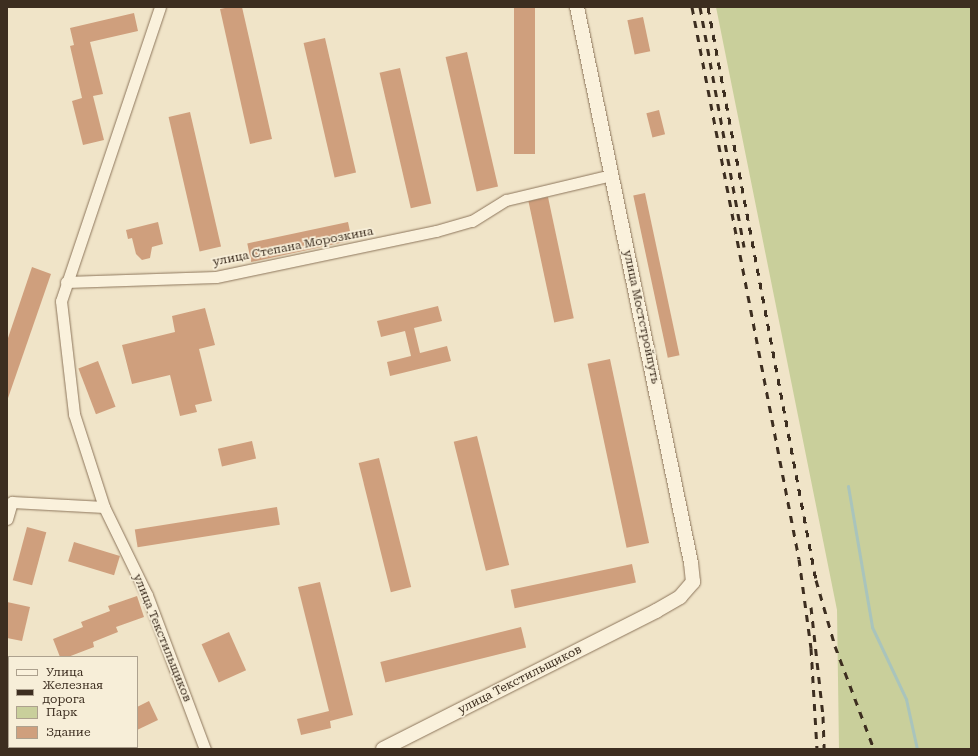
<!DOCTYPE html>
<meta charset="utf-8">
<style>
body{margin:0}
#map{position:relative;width:978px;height:756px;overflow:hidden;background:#f0e4c8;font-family:"Roboto Serif",serif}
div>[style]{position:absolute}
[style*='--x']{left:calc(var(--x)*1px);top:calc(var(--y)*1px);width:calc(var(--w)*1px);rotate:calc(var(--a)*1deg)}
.green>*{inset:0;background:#c9cf9b}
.stream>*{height:3px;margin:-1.5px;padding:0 1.5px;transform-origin:1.5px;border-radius:1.5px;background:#a9c4bc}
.building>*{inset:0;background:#cf9f7d;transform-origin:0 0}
.roads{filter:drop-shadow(0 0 1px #8d765c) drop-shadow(0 0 1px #8d765c)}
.minor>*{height:11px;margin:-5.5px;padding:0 5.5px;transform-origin:5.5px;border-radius:5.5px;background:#faf1dc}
.tertiary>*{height:14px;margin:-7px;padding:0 7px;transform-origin:7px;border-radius:7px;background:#faf1dc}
.rail>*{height:3px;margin-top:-1.5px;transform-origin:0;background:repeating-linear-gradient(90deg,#3d2e20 0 7px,transparent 0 14px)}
span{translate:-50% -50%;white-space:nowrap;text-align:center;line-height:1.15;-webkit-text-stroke:3.5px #f7eed8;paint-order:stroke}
.street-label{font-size:12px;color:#3d2e20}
.frame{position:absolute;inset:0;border:8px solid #3d2e20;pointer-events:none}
.legend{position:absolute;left:8px;top:656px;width:130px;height:92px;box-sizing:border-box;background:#f7eed8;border:1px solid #ada18e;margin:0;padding:5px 7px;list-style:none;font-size:12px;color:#3d2e20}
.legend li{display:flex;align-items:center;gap:8px;height:20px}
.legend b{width:20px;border:1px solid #ada18e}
</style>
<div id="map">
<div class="green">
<i style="clip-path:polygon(716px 7px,971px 7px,971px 749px,839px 749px,837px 610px)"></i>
</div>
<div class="stream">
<i style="--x:848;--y:486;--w:143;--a:80.3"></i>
<i style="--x:872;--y:627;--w:80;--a:64.7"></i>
<i style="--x:906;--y:699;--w:51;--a:77.6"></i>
</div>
<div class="building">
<i style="clip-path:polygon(230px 7px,242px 7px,272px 139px,250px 144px,220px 9px)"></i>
<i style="left:514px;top:7px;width:21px;height:147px"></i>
<i style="clip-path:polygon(134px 13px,138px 31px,90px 42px,103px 94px,93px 96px,104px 140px,83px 145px,72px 101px,82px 98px,70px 46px,74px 45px,70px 28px)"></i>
<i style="left:643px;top:17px;width:35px;height:16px;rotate:78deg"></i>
<i style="left:325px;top:38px;width:138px;height:22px;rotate:77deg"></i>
<i style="left:467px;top:52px;width:138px;height:22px;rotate:77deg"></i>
<i style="left:400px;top:68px;width:139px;height:21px;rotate:77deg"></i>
<i style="left:659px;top:110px;width:25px;height:13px;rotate:76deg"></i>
<i style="left:190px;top:112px;width:138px;height:22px;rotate:77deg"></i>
<i style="left:645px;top:193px;width:166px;height:12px;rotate:78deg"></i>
<i style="left:548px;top:197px;width:124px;height:20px;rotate:78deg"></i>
<i style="clip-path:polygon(158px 222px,163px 244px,152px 247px,150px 258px,142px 260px,136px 254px,132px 238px,128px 239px,126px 230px)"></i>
<i style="left:348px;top:222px;width:19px;height:103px;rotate:78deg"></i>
<i style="clip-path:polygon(32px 267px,51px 274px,7px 401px,7px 341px)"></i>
<i style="clip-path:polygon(438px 306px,442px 321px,414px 328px,420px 353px,447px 346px,451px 361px,390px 376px,387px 362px,411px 356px,405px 331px,381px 337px,377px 321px)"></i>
<i style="clip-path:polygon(205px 308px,215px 345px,199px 349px,212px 401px,195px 405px,197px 412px,180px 416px,170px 375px,132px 384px,122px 345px,175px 332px,172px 316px)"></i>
<i style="left:610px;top:359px;width:188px;height:23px;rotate:78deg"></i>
<i style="left:98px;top:361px;width:49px;height:21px;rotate:69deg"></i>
<i style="left:477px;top:436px;width:133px;height:24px;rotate:76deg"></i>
<i style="left:252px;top:441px;width:18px;height:35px;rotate:77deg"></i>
<i style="left:379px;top:458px;width:133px;height:21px;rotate:76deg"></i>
<i style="left:277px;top:507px;width:18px;height:144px;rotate:81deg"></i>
<i style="left:27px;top:527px;width:20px;height:55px;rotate:15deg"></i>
<i style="left:74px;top:542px;width:48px;height:20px;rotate:17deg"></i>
<i style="left:632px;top:564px;width:19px;height:124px;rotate:78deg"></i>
<i style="clip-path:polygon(320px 582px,353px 715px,330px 721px,331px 728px,301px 735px,297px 719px,329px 711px,298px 587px)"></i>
<i style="clip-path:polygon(137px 596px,144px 617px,116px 627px,118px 632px,93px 642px,94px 647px,68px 657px,60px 657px,53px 639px,83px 627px,81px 622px,110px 611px,108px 606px)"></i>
<i style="clip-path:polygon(7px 602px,30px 607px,22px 641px,7px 638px)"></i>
<i style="left:521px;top:627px;width:21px;height:145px;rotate:76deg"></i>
<i style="left:229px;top:632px;width:42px;height:30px;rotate:66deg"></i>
<i style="clip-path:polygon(149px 701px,158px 720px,137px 730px,137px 707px)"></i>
</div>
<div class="roads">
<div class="minor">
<i style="--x:160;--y:7;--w:310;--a:108.6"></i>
<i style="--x:61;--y:301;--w:114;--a:83.4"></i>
<i style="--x:74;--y:414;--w:98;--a:72.1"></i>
<i style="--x:104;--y:507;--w:98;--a:64"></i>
<i style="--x:147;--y:595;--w:165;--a:69.4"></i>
<i style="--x:66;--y:282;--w:150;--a:-1.9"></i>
<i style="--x:216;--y:277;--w:225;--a:-11.8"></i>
<i style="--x:436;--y:231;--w:37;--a:-16"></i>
<i style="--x:472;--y:221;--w:40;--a:-32"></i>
<i style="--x:506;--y:200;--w:109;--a:-13.3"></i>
<i style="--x:7;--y:519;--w:18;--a:-74"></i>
<i style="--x:12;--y:502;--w:92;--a:3.1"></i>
</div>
<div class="tertiary">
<i style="--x:383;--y:749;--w:306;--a:-26.8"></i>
<i style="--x:656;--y:611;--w:28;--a:-30"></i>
<i style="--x:680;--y:597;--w:20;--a:-49"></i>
<i style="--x:693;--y:582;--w:19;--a:-96"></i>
<i style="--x:691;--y:563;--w:568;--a:-101.59"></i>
</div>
</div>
<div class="rail">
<i style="--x:692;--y:7;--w:562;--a:79.03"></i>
<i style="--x:799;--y:559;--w:90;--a:82.3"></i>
<i style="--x:811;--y:648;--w:101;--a:86.6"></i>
<i style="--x:700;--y:7;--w:244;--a:79.6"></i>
<i style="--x:708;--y:7;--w:583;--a:79.33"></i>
<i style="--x:816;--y:580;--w:69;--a:73.9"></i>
<i style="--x:835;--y:646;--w:110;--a:69.3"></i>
<i style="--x:811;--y:607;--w:110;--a:83.7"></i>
<i style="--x:823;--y:716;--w:33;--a:88"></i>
</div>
<div class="street-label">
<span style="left:293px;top:247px;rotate:-11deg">улица Степана Морозкина</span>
<span style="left:641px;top:317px;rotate:78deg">улица Мостстройпуть</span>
<span style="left:162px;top:638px;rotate:68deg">улица Текстильщиков</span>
<span style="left:520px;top:680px;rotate:-27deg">улица Текстильщиков</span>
</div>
<div class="frame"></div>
<ul class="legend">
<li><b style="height:5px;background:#faf1dc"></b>Улица</li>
<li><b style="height:5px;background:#3d2e20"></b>Железная дорога</li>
<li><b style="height:11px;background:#c9cf9b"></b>Парк</li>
<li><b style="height:11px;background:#cf9f7d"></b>Здание</li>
</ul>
</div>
